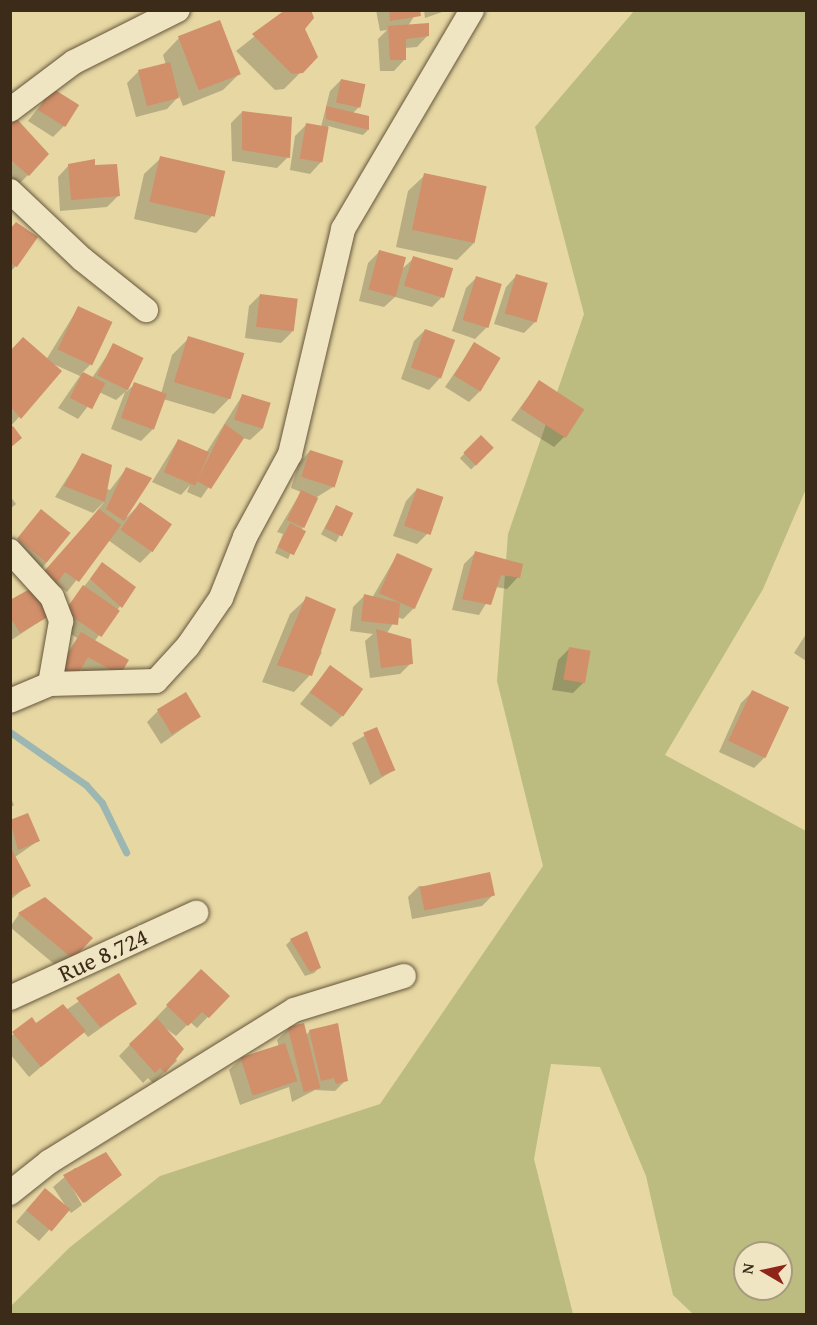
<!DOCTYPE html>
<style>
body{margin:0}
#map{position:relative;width:817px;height:1325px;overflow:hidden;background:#e6d7a3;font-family:"Gentium Book Plus",serif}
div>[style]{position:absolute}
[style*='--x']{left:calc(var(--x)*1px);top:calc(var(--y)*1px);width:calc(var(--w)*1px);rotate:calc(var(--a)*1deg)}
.green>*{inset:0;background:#bcbc80}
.shadow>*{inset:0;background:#0003;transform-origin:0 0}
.stream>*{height:7px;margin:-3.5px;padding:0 3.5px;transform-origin:3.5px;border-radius:3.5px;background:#9cb7b2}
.building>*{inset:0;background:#d18f6a;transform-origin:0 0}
.roads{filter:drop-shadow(0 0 2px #66563b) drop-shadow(0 0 2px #66563b)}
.minor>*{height:24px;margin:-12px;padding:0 12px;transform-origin:12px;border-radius:12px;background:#efe5c3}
span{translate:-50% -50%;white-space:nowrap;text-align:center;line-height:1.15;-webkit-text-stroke:5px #efe5c3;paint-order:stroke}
.street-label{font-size:24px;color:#3b2b18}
.frame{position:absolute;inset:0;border:12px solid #3b2b18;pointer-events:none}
.north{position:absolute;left:733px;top:1241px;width:60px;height:60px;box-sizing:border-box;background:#efe5c3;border:2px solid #a79b7f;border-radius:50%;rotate:279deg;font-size:16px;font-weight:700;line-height:24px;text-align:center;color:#3b2b18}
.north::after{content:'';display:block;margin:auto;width:21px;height:27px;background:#8f2418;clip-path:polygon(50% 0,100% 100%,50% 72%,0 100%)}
</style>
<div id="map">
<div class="green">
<i style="clip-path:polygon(evenodd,634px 11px,806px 11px,806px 489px,763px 589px,665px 755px,806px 831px,806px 1314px,693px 1314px,673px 1295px,646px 1176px,600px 1067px,551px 1064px,534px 1159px,573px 1314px,11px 1314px,11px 1306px,69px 1248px,160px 1176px,380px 1104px,543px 866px,497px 681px,508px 534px,584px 314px,535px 127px,634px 11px,745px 1253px,781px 1253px,781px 1289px,745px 1289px,745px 1253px)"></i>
</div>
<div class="shadow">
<i style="clip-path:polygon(288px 10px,316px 57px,284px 89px,275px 90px,236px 51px)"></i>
<i style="clip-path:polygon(376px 10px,418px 10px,408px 26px,428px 35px,417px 47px,405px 48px,405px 59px,394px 71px,380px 71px,378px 39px,387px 30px,380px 31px)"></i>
<i style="clip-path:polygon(424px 10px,445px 10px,445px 11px,425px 18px)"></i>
<i style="clip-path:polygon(179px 38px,239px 74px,223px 90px,183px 106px,179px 96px,167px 109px,136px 117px,127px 83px,138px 72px,166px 65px,163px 55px)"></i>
<i style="clip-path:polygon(341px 80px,359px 107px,352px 114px,368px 130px,363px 135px,328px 126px,321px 162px,310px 174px,290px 170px,295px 136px,306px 125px,321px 127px,330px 91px)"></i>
<i style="clip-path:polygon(52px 90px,64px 126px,53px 137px,28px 121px)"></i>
<i style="clip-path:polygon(242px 112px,288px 157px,277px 168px,232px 161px,231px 123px)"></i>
<i style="clip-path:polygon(10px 126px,28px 175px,17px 186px,10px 180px)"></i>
<i style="clip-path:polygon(161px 158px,212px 216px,196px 233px,134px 219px,144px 174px)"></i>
<i style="clip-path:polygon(69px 165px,94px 167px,118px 196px,107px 207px,60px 211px,58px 177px)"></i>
<i style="clip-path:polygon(425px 175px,474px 243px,457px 260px,396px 247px,408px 191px)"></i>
<i style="clip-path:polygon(10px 229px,16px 266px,10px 272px)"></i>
<i style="clip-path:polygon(379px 252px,401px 270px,414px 258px,443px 296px,432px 307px,395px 297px,384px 307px,359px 301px,368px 263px)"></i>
<i style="clip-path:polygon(517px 275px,535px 322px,524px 333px,494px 324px,506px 287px)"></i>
<i style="clip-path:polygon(477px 277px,500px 285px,486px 328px,475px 339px,452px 331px,466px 288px)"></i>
<i style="clip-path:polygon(260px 295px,292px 332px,281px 343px,245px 338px,249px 306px)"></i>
<i style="clip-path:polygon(78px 308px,90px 365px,82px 373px,92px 378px,114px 345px,142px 359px,126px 392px,135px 384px,161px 394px,172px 355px,189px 338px,230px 398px,214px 414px,163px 399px,152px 430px,141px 441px,111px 429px,125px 392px,116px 400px,99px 392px,78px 419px,58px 408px,80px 376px,51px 363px,59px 372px,10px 427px,10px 351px,46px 360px)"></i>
<i style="clip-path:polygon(425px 330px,440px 378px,429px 390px,401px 379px,414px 341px)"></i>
<i style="clip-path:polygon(475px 343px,480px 391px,469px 402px,445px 387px)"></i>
<i style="clip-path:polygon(539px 382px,565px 436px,554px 447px,511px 420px)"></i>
<i style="clip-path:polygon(242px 396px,269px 404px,262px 429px,250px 440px,243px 438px,201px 498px,187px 492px,190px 485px,181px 495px,152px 482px,178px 440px,206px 453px)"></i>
<i style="left:481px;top:437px;width:16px;height:30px;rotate:45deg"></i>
<i style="clip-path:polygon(310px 451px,333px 487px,317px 497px,288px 559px,275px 553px,283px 534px,277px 532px,301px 492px,291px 488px,299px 463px)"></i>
<i style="clip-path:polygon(82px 455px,102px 487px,110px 490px,126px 469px,127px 517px,140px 504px,151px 552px,140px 563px,108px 540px,67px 592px,55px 583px,51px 614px,10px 641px,10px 602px,32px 589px,106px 500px,93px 513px,55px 497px)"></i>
<i style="clip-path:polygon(417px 489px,428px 533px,417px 544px,393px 536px,406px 501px)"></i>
<i style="clip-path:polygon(10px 496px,16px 504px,10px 509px)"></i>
<i style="left:336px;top:506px;width:17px;height:32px;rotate:28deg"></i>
<i style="left:41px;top:511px;width:36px;height:47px;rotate:38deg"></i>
<i style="clip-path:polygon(475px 553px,518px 577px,507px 589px,496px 587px,479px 615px,452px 610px,464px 564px)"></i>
<i style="clip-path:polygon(397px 555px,414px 608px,403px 619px,397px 617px,387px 633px,411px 663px,400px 674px,370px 678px,365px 641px,373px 634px,350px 631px,353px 607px,364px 596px,372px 598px)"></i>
<i style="clip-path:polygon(102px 564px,134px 587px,94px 642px,127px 660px,108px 685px,79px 669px,51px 679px,77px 638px,55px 623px)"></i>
<i style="clip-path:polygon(307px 598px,315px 649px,322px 652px,310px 675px,294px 692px,262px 682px,290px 614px)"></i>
<i style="clip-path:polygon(806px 634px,806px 661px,794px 653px)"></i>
<i style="clip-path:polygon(569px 649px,584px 682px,573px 693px,552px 690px,558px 660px)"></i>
<i style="clip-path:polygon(330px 667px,342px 716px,331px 727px,300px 704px)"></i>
<i style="clip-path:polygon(752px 692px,765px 757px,754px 768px,719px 752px,741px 703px)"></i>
<i style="clip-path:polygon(158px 711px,199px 717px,161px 744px,147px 722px)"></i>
<i style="clip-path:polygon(376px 729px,394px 770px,370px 785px,352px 743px)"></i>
<i style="clip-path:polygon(10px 796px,14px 805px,10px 808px)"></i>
<i style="clip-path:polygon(10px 821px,38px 841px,15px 857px,29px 885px,10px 900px)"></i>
<i style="clip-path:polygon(419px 886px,493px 895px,482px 906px,412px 919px,408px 897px)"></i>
<i style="clip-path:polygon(45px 899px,90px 938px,60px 969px,10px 927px,19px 914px)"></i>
<i style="clip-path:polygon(291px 940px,319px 968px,314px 973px,305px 976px,286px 945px)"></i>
<i style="clip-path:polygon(201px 971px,228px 996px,197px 1028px,190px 1022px,176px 1036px,160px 1024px,177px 1061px,153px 1083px,148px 1078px,143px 1083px,119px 1056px)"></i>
<i style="clip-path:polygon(118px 975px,135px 1004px,88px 1037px,83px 1031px,29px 1077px,10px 1054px,10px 1036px,66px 1010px)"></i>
<i style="clip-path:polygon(288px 1029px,306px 1035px,310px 1031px,346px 1080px,335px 1091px,315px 1090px,292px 1102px,289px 1087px,240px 1105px,229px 1070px,240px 1059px,279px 1047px,277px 1040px)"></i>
<i style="clip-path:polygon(75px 1168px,120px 1175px,85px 1203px,68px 1180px,82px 1205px,71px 1213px,68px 1209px,39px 1241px,16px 1222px,34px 1201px,67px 1208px,53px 1187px)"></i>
</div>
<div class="stream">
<i style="--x:10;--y:732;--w:93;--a:34.9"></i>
<i style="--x:86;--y:785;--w:24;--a:48"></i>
<i style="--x:102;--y:803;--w:55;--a:63.9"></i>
</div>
<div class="building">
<i style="clip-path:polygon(285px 10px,311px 10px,314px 18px,305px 29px,318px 57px,303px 73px,292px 74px,252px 34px)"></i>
<i style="clip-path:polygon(389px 10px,420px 10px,421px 16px,390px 21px)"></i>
<i style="left:220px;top:20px;width:58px;height:45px;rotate:69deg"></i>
<i style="clip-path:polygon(429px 23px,429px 36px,406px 39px,406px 60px,390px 60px,388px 26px)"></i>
<i style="left:170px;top:62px;width:37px;height:33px;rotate:76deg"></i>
<i style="left:341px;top:79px;width:25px;height:24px;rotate:12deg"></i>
<i style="left:52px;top:88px;width:32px;height:26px;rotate:32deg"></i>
<i style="clip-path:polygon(326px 106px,369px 116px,369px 130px,326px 119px)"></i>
<i style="clip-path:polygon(242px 111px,292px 117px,290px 158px,242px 150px)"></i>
<i style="clip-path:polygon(16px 118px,49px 154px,29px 176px,10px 159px,10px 121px)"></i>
<i style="left:306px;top:123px;width:23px;height:36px;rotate:10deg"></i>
<i style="left:160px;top:156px;width:67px;height:47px;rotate:13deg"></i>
<i style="clip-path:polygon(95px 159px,95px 165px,117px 164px,120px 196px,71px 200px,68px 164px)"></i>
<i style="left:424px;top:173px;width:64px;height:58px;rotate:12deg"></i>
<i style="clip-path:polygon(16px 222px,38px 237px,17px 267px,10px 263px,10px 229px)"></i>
<i style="left:379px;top:250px;width:28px;height:41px;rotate:15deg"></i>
<i style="left:413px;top:256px;width:42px;height:31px;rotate:17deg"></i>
<i style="left:516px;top:274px;width:33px;height:41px;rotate:16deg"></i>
<i style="left:476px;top:276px;width:27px;height:46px;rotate:17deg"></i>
<i style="left:260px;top:294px;width:38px;height:33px;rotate:7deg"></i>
<i style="left:78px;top:306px;width:38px;height:48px;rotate:25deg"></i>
<i style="left:425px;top:329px;width:32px;height:41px;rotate:20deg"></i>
<i style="left:188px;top:336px;width:59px;height:48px;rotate:17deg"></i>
<i style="clip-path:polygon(23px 337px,62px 371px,21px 419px,10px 406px,10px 351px)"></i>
<i style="left:474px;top:342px;width:31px;height:39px;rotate:31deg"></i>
<i style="left:113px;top:343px;width:34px;height:36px;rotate:26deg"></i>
<i style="left:83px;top:372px;width:25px;height:29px;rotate:27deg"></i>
<i style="left:539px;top:380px;width:54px;height:34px;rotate:33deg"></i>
<i style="left:134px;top:382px;width:35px;height:38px;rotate:20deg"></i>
<i style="left:242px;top:394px;width:30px;height:27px;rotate:17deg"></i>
<i style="clip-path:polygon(225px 424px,244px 438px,211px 489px,197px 481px)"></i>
<i style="clip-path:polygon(13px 426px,22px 438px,10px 448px,10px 428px)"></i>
<i style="left:481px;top:435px;width:18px;height:25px;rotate:45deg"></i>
<i style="left:178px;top:439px;width:34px;height:36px;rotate:23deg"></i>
<i style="left:310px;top:450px;width:35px;height:28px;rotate:18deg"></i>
<i style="clip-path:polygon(82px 453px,112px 465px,105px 502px,64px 486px)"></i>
<i style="clip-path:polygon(126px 467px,152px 478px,124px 521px,106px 509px)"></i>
<i style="left:417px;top:488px;width:28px;height:40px;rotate:19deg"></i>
<i style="left:301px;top:490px;width:19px;height:33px;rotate:25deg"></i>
<i style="left:140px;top:502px;width:39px;height:34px;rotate:35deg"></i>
<i style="left:336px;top:505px;width:19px;height:26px;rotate:25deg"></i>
<i style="left:41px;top:509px;width:38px;height:38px;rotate:39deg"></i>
<i style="clip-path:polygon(99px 509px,121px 525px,79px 582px,65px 572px,54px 587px,40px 576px)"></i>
<i style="left:290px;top:523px;width:18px;height:27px;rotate:27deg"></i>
<i style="clip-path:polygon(475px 551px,523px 564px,520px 578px,501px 575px,491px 605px,462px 599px)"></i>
<i style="left:397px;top:553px;width:39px;height:44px;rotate:24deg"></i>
<i style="clip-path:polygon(102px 562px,136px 587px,122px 608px,90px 579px)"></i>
<i style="clip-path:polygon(37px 585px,53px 614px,20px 633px,10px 617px,10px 600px)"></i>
<i style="left:83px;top:585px;width:45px;height:32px;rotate:35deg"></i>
<i style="clip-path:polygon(364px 594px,400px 603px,398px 625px,361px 621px)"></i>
<i style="clip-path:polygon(306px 596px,336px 609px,312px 676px,277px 665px)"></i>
<i style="clip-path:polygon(376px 629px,411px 639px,413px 664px,381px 668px)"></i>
<i style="clip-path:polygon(81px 632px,129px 660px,120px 675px,88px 657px,76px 677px,61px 668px)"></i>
<i style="left:569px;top:647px;width:22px;height:33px;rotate:10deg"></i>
<i style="left:330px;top:665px;width:41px;height:34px;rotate:36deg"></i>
<i style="left:752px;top:690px;width:41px;height:56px;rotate:25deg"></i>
<i style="left:186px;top:692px;width:29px;height:34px;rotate:59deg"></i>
<i style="left:377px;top:727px;width:47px;height:15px;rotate:67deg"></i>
<i style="clip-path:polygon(28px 813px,40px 841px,18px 850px,10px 820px)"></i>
<i style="clip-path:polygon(10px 846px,31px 886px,10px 896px)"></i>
<i style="left:490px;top:872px;width:24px;height:72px;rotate:78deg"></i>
<i style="clip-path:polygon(45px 897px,93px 938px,73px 959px,18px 913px)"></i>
<i style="clip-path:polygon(307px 931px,321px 968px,310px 972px,290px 939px)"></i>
<i style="clip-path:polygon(201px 969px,230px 996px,209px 1018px,202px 1012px,188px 1026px,166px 1005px)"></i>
<i style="clip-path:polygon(119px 973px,137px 1004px,100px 1027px,76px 998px)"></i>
<i style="clip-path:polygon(63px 1004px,86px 1031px,41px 1067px,12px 1032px,32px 1017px,36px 1023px)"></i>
<i style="clip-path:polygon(157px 1018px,184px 1049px,165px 1073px,160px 1068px,155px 1073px,129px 1044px)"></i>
<i style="left:304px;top:1023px;width:67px;height:17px;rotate:76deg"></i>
<i style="clip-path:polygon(338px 1023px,348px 1081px,336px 1084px,334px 1078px,321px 1081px,309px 1030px)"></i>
<i style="left:285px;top:1043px;width:40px;height:47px;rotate:72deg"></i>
<i style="clip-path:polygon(106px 1152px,122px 1175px,83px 1203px,63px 1175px)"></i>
<i style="left:45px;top:1188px;width:33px;height:29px;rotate:40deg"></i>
</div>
<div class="roads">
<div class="minor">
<i style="--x:10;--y:110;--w:80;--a:-36.9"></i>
<i style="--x:74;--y:62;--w:116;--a:-26.6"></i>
<i style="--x:10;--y:191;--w:99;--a:43.4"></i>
<i style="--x:82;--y:259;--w:82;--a:38.6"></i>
<i style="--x:10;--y:551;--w:62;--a:47.6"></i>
<i style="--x:52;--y:597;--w:26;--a:69"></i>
<i style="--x:61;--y:621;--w:64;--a:99.9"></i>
<i style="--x:50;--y:684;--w:43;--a:157"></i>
<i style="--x:50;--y:684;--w:106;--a:-1.6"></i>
<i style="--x:156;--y:681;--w:47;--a:-47.6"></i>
<i style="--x:188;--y:646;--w:58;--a:-55.5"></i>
<i style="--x:221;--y:598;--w:66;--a:-68.5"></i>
<i style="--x:245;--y:537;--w:94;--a:-61.5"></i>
<i style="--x:290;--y:454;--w:231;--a:-76.7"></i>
<i style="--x:343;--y:229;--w:254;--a:-59.5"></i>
<i style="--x:10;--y:998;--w:205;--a:-24.6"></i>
<i style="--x:10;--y:1193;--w:50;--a:-38.5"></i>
<i style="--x:49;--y:1162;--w:288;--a:-31.8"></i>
<i style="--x:294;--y:1010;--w:115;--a:-17.2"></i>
</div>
</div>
<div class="street-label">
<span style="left:103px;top:955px;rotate:-25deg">Rue 8.724</span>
</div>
<div class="frame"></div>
<div class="north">N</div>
</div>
